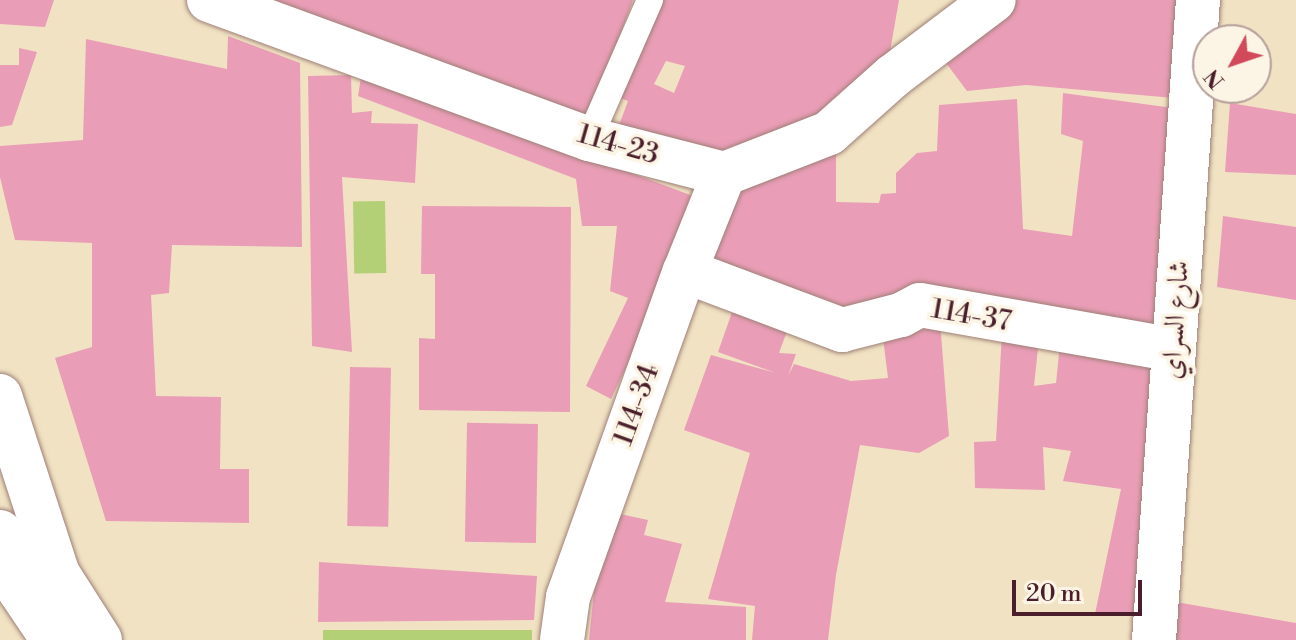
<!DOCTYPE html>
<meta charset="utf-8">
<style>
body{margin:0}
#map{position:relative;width:1296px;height:640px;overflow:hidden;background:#f1e2c3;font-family:"Libre Bodoni",Amiri,serif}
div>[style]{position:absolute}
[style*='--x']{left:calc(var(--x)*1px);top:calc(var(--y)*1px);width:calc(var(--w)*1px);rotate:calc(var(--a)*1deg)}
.green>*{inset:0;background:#b3d076;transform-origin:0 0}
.building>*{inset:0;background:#ea9db7;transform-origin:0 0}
.roads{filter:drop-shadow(0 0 2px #9e8077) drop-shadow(0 0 2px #9e8077)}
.lane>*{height:26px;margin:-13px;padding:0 13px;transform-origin:13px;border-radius:13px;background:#fff}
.street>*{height:44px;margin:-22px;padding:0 22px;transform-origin:22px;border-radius:22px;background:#fff}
.secondary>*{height:44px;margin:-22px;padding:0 22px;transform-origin:22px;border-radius:22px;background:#fff}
span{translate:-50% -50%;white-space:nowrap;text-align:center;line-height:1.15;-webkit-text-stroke:7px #fcf5e5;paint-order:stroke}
.street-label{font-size:28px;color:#4a1f2b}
.north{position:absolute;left:1192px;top:24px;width:80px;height:80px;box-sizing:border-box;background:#fcf5e5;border:2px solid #b59f9b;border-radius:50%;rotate:230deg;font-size:22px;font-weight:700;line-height:32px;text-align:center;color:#4a1f2b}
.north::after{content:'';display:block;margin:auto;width:28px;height:36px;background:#d1495b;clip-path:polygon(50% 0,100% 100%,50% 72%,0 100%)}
.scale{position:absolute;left:1012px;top:580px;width:130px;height:36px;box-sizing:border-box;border:4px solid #4a1f2b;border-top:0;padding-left:10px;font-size:24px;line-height:28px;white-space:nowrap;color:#4a1f2b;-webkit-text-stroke:6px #fcf5e5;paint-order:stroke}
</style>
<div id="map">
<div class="green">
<i style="left:385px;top:201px;width:72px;height:32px;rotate:89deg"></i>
<i style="left:532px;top:630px;width:10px;height:209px;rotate:90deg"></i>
</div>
<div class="building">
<i style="clip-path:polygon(0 0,54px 0,45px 27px,0 24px)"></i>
<i style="clip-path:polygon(262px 0,633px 0,590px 117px)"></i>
<i style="clip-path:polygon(evenodd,653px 0,899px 0,888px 63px,835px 107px,709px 159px,618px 128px,628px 101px,612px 95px,653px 0,666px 61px,685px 66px,674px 93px,654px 84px,666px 61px)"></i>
<i style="clip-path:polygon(1009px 0,1180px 0,1174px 98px,1026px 85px,967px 91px,940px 55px)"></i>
<i style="clip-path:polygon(228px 36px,300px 63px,302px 247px,172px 245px,169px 293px,151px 295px,156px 396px,221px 397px,220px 469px,249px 469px,249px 523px,106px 521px,55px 358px,92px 347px,92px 243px,15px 240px,0 177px,0 146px,83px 140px,86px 39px,227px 69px)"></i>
<i style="clip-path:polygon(19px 48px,37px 52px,12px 125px,0 127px,0 65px,19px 65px)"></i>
<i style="clip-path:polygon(362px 71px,706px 201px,611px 399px,586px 386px,628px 298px,610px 291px,617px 226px,582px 226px,576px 179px,358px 96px)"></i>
<i style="clip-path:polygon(351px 75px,352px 113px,372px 111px,371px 123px,418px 124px,415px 183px,342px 177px,352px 352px,312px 346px,308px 76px)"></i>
<i style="clip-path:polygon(1063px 93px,1173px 108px,1159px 338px,845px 319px,698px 268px,739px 176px,836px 142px,836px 202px,879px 203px,881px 194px,896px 193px,896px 173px,917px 153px,937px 151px,939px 105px,1017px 99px,1023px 229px,1072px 236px,1083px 141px,1061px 134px)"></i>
<i style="clip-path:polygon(1230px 103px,1296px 114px,1296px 175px,1225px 172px)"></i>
<i style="clip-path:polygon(422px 206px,571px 207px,570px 412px,419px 410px,419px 338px,435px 339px,435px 274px,421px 274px)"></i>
<i style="clip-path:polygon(1223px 216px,1296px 227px,1296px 300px,1217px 287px)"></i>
<i style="clip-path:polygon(737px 298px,790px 323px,779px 353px,796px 354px,788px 376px,794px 364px,851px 381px,888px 378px,882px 330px,940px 321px,949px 436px,919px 453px,860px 445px,836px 575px,828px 640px,752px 640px,755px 606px,708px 599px,750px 453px,684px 430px,711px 355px,776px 373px,718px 352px)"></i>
<i style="clip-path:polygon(1002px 332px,1039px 339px,1034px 386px,1056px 383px,1060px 344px,1157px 356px,1141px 614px,1095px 614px,1121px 489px,1063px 481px,1071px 451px,1043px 447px,1045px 490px,975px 488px,974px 442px,996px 441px)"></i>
<i style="left:350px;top:367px;width:41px;height:159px;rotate:1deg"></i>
<i style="left:538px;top:424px;width:119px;height:71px;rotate:91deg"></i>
<i style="clip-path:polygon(620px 514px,648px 520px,644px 535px,682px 544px,665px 602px,746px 607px,746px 640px,589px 640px,595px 581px)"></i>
<i style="clip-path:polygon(319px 562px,537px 576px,534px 620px,318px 622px)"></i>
<i style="clip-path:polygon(1170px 601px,1296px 623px,1296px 640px,1164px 640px)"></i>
</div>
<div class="roads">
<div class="lane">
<i style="--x:589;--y:139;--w:152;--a:-66.3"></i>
</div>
<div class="street">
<i style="--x:209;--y:0;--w:405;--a:20.1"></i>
<i style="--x:589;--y:139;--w:139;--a:14.5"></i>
<i style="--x:724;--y:174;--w:113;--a:-21.3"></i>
<i style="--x:829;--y:133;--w:86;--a:-41.7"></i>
<i style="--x:893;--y:76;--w:126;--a:-37"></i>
<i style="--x:685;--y:271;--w:168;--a:20.6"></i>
<i style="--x:842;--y:330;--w:61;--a:-14.3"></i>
<i style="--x:901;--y:315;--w:21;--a:-28"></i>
<i style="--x:920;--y:305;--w:258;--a:10"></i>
<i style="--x:562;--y:640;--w:43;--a:-82.1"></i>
<i style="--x:568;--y:597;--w:346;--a:-70.3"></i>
<i style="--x:685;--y:271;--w:105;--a:-68.1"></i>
<i style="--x:1154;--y:640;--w:642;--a:-86.07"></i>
</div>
<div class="secondary">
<i style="--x:0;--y:396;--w:187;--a:72"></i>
<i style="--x:58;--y:574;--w:78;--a:57.5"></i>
<i style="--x:0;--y:532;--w:62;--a:71.3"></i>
<i style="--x:20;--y:591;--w:59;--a:56"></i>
</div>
</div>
<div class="street-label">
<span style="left:618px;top:145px;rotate:16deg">114-23</span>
<span style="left:971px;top:316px;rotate:10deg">114-37</span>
<span style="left:1176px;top:320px;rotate:-86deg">شارع السراي</span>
<span style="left:637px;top:405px;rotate:-70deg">114-34</span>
</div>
<div class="north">N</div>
<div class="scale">20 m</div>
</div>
